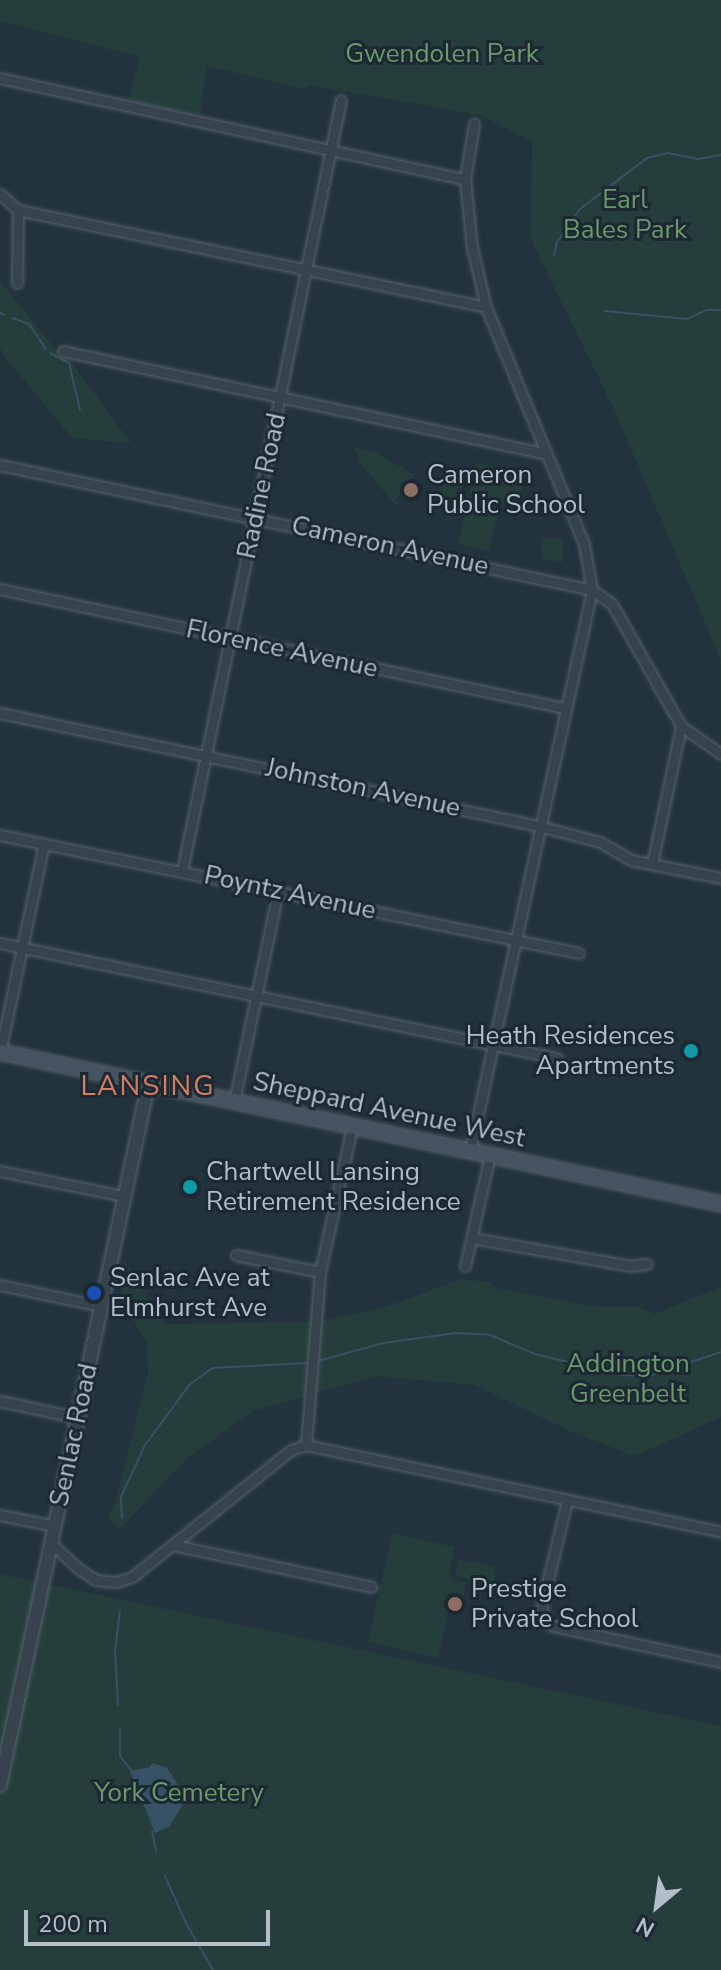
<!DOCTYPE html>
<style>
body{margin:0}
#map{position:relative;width:721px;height:1970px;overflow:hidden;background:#23333d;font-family:"Nunito Sans",sans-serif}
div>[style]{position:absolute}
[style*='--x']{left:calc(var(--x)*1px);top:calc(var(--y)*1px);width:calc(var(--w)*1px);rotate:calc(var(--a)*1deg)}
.green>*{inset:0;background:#253e3c;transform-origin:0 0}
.water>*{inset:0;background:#375264}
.stream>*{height:2px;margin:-1px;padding:0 1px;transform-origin:1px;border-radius:1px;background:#375264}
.roads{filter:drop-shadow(0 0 2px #55626b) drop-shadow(0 0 2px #55626b)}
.minor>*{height:9px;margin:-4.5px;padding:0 4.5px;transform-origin:4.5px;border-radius:4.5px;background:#37444d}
.tertiary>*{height:12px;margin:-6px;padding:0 6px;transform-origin:6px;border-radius:6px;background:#37444d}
.secondary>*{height:14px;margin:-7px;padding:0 7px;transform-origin:7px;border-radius:7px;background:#455460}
.dots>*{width:22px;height:22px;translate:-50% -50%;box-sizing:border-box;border:4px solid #1c2932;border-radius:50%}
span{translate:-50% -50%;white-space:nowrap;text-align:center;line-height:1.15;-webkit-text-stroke:6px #1c2932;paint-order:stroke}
.park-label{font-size:26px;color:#6a9a6c}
.poi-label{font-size:26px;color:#b3bfc8}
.left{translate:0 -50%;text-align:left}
.right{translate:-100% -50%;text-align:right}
.street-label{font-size:26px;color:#b3bfc8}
.neighbourhood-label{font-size:28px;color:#d57e62;letter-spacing:2px}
.north{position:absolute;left:617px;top:1866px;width:80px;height:80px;-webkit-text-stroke:6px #1c2932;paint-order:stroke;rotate:209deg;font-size:22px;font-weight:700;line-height:32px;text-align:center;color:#b3bfc8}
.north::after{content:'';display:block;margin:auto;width:28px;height:36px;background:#b3bfc8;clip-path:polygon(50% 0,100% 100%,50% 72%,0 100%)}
.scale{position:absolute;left:24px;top:1910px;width:246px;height:36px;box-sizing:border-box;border:4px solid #b3bfc8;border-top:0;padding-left:10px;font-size:24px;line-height:28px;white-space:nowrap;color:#b3bfc8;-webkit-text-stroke:6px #1c2932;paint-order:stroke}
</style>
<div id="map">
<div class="green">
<i style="clip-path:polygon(0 0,721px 0,721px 660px,614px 409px,530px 238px,532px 142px,480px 115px,308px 85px,304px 89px,207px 66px,200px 115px,128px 100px,140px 57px,0 21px)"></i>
<i style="clip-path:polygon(0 281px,57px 351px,63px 351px,131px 443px,72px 438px,4px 356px,0 347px)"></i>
<i style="clip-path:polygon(357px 448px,374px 452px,415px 475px,401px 487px,403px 493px,395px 499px,399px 504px,396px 506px,358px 460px,360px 457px,353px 449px)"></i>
<i style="left:476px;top:463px;width:50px;height:32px;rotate:12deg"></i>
<i style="clip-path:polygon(449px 473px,460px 482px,457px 496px,452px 501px,440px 490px,442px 477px)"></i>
<i style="left:469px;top:496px;width:32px;height:49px;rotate:13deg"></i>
<i style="clip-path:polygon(542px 537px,563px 539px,563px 562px,542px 559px)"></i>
<i style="clip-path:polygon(124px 1261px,165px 1324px,313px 1322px,384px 1308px,458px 1280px,486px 1281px,500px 1289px,598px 1307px,639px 1307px,654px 1314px,721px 1287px,721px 1417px,635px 1456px,572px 1432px,475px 1385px,377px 1376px,253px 1411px,185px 1460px,119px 1530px,108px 1516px,115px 1503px,148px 1372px,146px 1341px,121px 1299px)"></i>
<i style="clip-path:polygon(392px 1533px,454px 1547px,449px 1579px,466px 1582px,463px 1600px,451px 1601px,438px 1658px,368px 1642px)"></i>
<i style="left:459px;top:1559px;width:38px;height:17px;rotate:12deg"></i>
<i style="clip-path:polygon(0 1574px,721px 1726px,721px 1970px,0 1970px)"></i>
</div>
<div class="water">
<i style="clip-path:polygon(152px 1763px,167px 1768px,180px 1788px,183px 1804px,170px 1826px,155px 1833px,130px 1771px,150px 1767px)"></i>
</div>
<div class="stream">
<i style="--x:554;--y:256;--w:14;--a:-78"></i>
<i style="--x:557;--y:242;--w:40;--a:-55.1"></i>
<i style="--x:580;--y:209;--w:84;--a:-37.3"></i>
<i style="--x:647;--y:158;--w:22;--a:-13"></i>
<i style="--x:668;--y:153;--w:31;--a:11"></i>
<i style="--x:698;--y:159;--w:23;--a:-10"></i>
<i style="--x:605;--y:311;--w:82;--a:5.6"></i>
<i style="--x:687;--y:319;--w:21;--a:-25"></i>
<i style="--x:706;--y:310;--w:15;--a:0"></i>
<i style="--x:0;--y:313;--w:4;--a:27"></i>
<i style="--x:13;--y:318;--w:17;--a:21"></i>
<i style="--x:29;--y:324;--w:30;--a:56"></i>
<i style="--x:50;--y:353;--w:21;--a:28"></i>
<i style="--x:69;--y:363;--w:48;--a:76.8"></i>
<i style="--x:315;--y:1362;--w:71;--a:-15.6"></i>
<i style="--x:383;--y:1343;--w:74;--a:-7.8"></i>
<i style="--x:456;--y:1333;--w:34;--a:3"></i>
<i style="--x:490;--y:1335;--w:49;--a:22.9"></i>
<i style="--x:535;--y:1354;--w:89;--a:13.7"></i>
<i style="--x:621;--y:1375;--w:28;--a:2"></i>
<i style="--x:649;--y:1376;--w:76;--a:-18.4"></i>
<i style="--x:122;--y:1518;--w:21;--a:-93"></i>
<i style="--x:121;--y:1497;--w:57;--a:-65.2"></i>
<i style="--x:145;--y:1445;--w:76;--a:-53.6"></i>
<i style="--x:190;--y:1384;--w:28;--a:-35"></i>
<i style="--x:213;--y:1368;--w:96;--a:-3"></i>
<i style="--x:118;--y:1705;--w:54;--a:-93.2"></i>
<i style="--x:115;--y:1651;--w:39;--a:-83"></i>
<i style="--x:120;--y:1729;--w:27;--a:90"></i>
<i style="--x:120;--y:1756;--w:18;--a:52"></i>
<i style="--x:152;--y:1831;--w:21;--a:79"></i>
<i style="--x:165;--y:1876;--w:54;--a:65.8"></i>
<i style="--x:187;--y:1925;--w:52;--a:60"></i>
</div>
<div class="roads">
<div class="minor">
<i style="--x:0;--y:78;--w:476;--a:12.3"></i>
<i style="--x:0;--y:194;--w:24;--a:42"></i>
<i style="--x:18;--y:210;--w:73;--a:90.8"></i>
<i style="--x:18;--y:210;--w:478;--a:11.7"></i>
<i style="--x:63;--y:351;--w:492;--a:12"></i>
<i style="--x:0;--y:465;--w:605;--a:11.92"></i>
<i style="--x:592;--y:590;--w:24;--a:35"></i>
<i style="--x:612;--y:604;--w:140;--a:60.5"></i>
<i style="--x:681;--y:726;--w:49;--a:35"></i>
<i style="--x:0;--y:589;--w:576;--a:11.91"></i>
<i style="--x:0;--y:713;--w:551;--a:11.84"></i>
<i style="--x:539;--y:826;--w:63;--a:14.7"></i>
<i style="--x:600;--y:842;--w:36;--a:30"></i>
<i style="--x:631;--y:860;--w:92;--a:11.3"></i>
<i style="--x:0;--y:835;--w:591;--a:11.52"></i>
<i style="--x:652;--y:864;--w:141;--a:-78.1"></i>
<i style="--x:182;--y:871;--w:787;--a:-78.35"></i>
<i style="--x:0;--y:943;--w:569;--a:11.67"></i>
<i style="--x:0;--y:1052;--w:213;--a:-78.1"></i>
<i style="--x:234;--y:1102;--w:216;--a:-78.2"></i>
<i style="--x:470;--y:1151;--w:574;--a:-77.73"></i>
<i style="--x:592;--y:590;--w:47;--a:-99.9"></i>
<i style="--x:584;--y:544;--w:256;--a:-112.5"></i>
<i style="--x:486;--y:307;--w:61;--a:-103.3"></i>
<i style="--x:472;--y:248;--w:69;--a:-95.8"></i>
<i style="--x:465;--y:179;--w:56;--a:-80.7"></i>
<i style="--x:0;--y:1171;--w:126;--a:11.4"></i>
<i style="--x:472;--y:1238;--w:160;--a:10"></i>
<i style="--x:630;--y:1266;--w:17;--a:-7"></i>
<i style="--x:236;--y:1255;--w:86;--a:11.4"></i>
<i style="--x:465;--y:1266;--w:114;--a:-77.3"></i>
<i style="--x:0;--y:1285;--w:103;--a:11.7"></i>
<i style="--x:0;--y:1401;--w:81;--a:12.1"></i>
<i style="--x:306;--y:1445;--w:424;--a:11.8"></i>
<i style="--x:306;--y:1445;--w:174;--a:-85.4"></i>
<i style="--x:320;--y:1272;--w:148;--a:-77.5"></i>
<i style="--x:567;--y:1501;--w:106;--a:103.6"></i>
<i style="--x:542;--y:1604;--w:16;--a:86"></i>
<i style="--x:543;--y:1620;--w:12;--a:31"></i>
<i style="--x:553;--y:1626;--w:172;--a:12.1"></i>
<i style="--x:0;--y:1515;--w:56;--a:11.3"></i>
<i style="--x:52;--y:1544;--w:37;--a:43"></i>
<i style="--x:79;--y:1569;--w:20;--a:33"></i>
<i style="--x:96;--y:1580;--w:20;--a:6"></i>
<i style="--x:116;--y:1582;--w:17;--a:-17"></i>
<i style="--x:132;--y:1577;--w:203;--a:-38.6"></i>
<i style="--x:291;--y:1450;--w:16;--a:-18"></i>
<i style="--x:173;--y:1545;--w:203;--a:11.9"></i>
</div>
<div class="tertiary">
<i style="--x:0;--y:1785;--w:714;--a:-78.05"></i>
</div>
<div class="secondary">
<i style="--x:0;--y:1052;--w:737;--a:11.9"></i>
</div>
</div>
<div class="dots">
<i style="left:411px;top:490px;background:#8d6e63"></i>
<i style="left:691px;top:1051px;background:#0f9aa8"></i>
<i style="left:190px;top:1187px;background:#0f9aa8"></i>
<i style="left:94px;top:1293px;background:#1a4fb4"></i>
<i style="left:455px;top:1604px;background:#8d6e63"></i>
</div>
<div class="park-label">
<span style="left:442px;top:54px">Gwendolen Park</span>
<span style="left:625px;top:215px">Earl<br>Bales Park</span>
<span style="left:628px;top:1379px">Addington<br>Greenbelt</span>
<span style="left:179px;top:1793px">York Cemetery</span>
</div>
<div class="poi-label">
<span class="left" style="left:427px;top:490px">Cameron<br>Public School</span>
<span class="right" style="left:675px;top:1051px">Heath Residences<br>Apartments</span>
<span class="left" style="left:206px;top:1187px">Chartwell Lansing<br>Retirement Residence</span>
<span class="left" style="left:110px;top:1293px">Senlac Ave at<br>Elmhurst Ave</span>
<span class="left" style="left:471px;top:1604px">Prestige<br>Private School</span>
</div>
<div class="street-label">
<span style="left:262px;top:486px;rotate:-78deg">Radine Road</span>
<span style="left:390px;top:546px;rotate:12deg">Cameron Avenue</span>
<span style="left:282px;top:649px;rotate:12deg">Florence Avenue</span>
<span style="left:363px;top:788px;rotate:12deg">Johnston Avenue</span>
<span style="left:290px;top:893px;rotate:12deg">Poyntz Avenue</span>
<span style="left:389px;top:1110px;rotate:12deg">Sheppard Avenue West</span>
<span style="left:74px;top:1435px;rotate:-78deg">Senlac Road</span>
</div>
<div class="neighbourhood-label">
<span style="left:148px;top:1086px">LANSING</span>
</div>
<div class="north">N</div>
<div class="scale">200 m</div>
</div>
